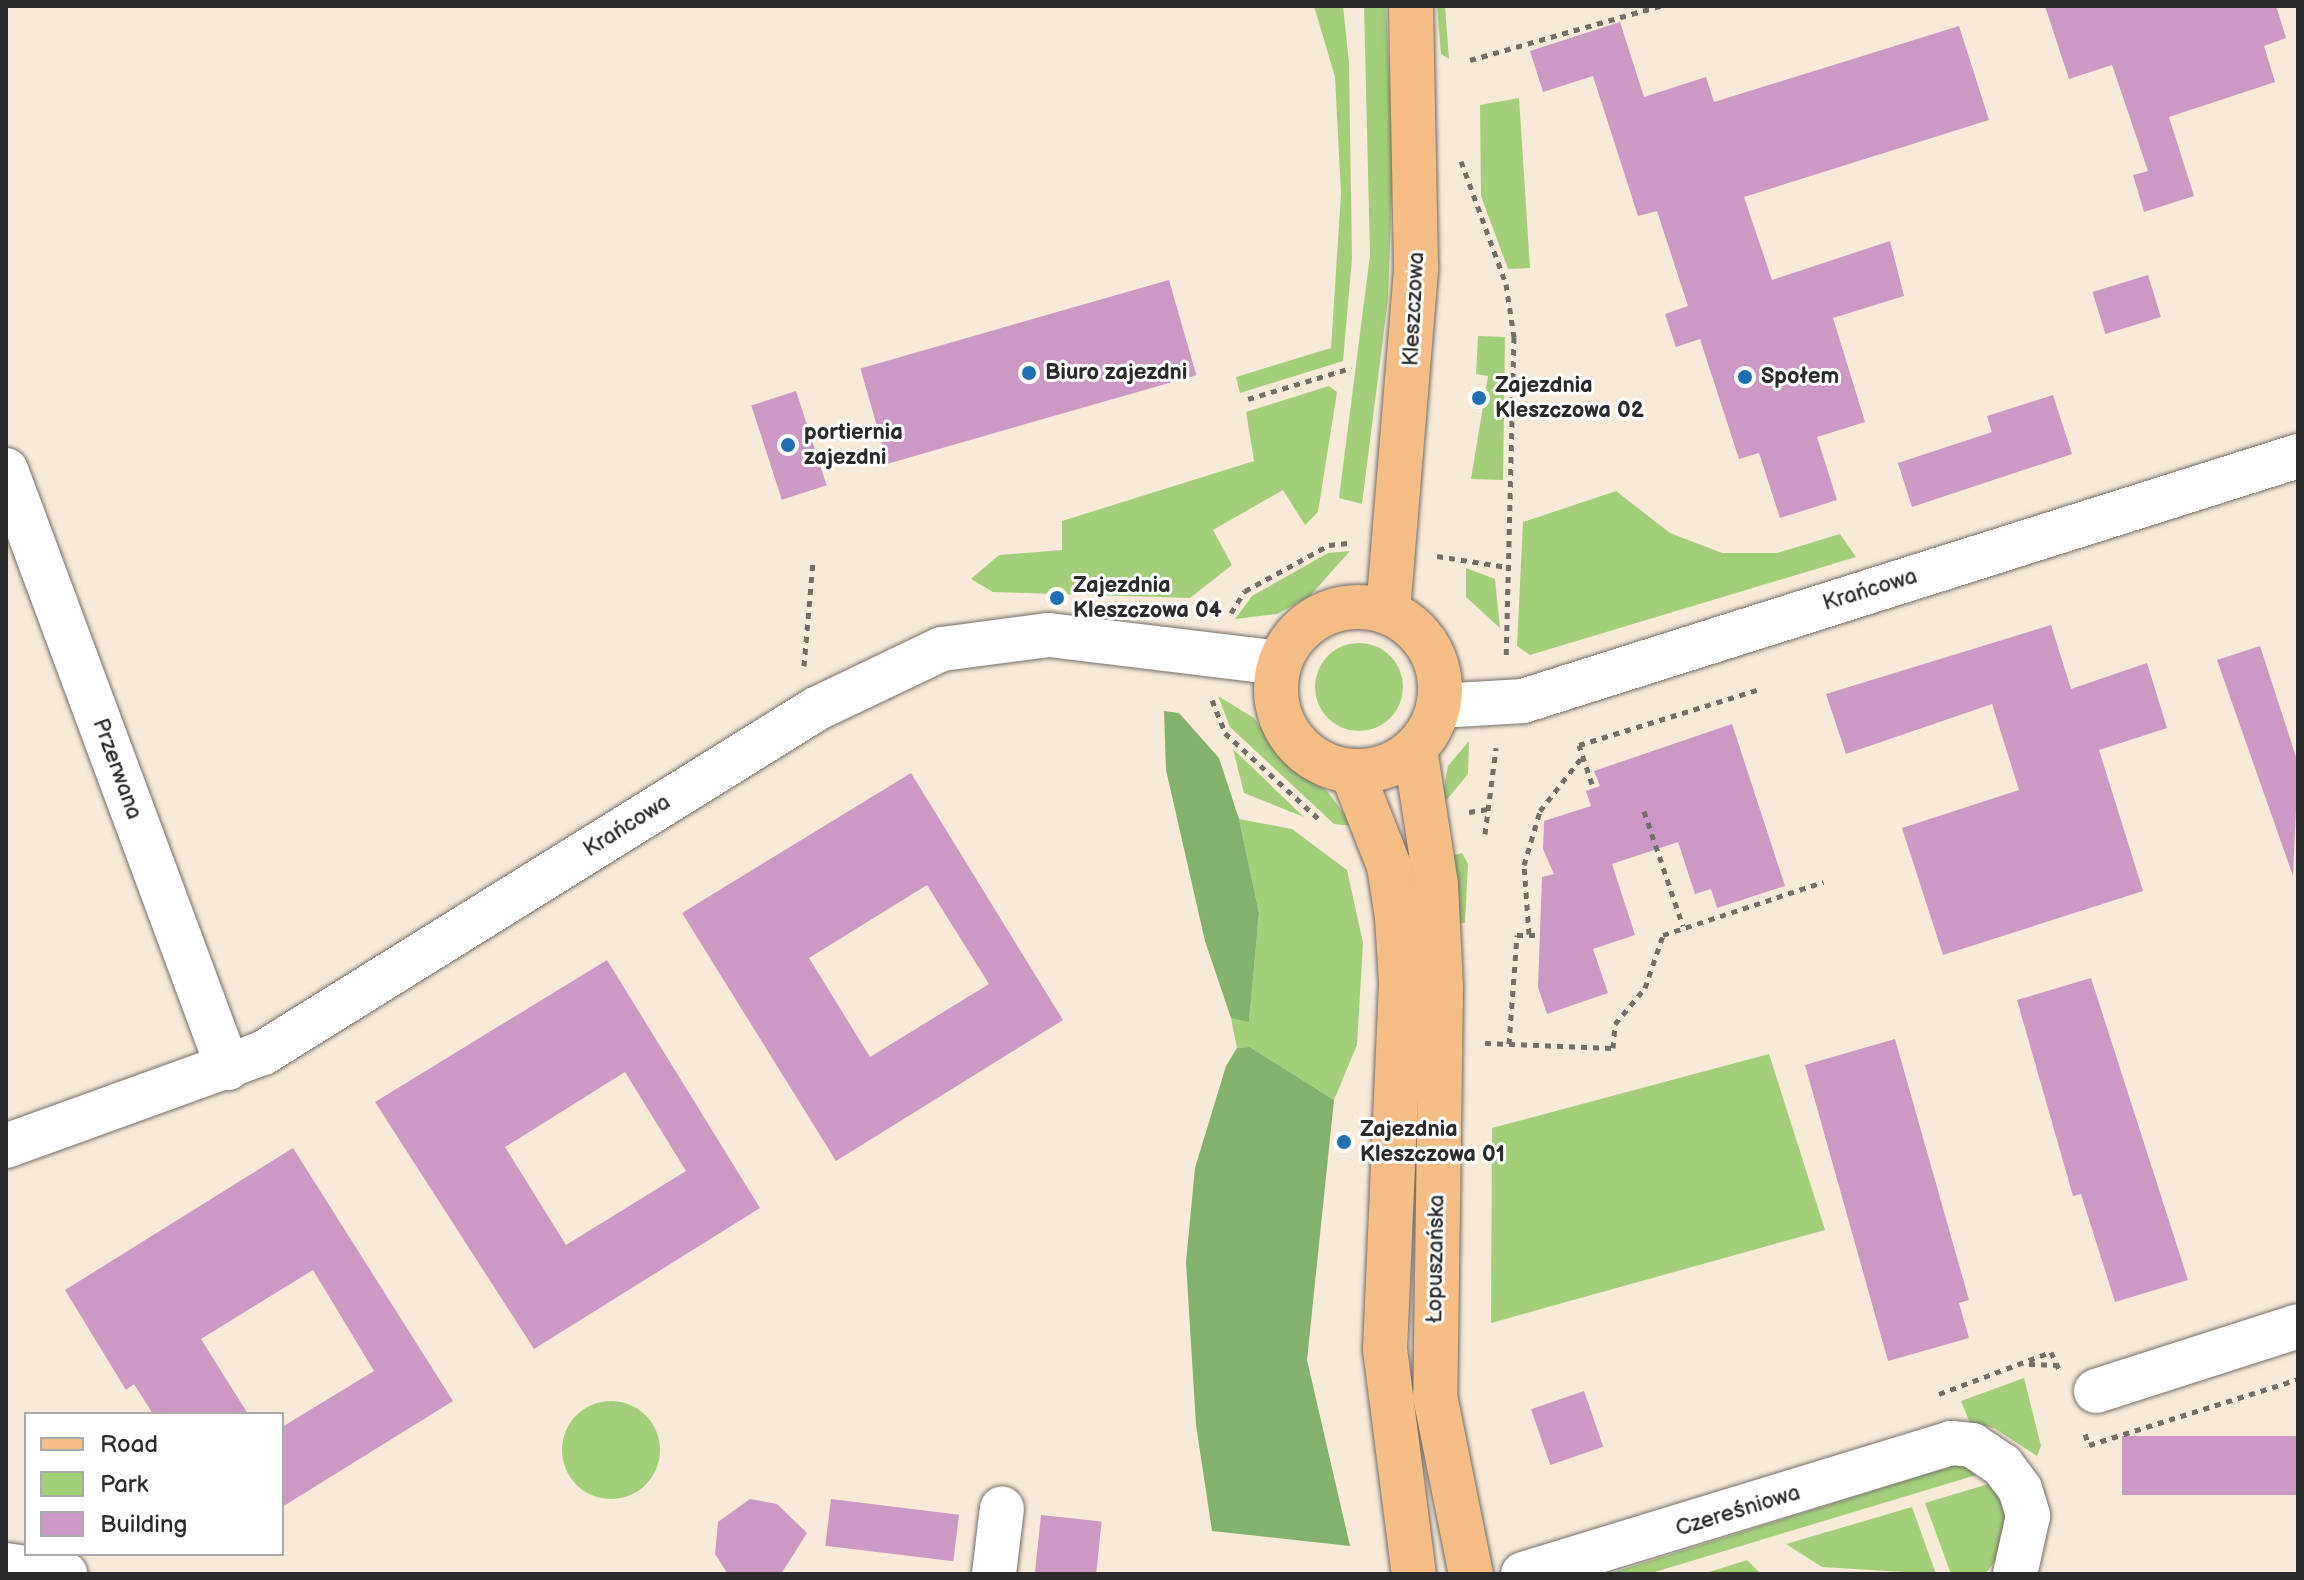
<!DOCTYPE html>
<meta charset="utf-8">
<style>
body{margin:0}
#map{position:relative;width:2304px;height:1580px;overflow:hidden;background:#f8ead9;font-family:"Balsamiq Sans",sans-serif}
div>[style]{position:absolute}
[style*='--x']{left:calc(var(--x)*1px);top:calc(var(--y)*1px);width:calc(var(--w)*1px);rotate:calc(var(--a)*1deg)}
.green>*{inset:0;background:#a3cf7b}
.round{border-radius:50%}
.forest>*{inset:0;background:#82b26b}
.building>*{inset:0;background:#cb99c3;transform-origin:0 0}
.path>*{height:5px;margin-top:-2.5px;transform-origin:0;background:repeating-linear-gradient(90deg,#736e68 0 6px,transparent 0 12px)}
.roads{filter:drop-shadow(0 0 2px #736e68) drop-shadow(0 0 2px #736e68)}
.minor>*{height:44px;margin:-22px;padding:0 22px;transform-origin:22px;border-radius:22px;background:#fff}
.major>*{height:44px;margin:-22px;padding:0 22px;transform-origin:22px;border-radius:22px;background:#f6be87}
.major>.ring{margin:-22px;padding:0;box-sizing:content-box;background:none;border:44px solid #f6be87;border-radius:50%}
.dots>*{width:22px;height:22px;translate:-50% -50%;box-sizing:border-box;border:4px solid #fff;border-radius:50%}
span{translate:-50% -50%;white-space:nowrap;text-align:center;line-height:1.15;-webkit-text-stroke:6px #fff;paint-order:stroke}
.street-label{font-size:22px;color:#2b2b2b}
.poi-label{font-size:22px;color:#2b2b2b;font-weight:700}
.left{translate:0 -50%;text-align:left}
.frame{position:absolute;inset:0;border:8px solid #2b2b2b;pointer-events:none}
.legend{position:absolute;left:24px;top:1412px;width:260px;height:144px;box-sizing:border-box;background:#fff;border:2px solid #aaa;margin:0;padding:10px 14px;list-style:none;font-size:24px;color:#2b2b2b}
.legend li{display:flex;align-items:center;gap:16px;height:40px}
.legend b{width:40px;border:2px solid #aaa}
</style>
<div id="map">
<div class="green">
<i style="clip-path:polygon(1314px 6px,1343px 6px,1349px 63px,1352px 259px,1343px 361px,1240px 393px,1236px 377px,1331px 348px,1341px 194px,1335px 77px)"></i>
<i style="clip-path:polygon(1364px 6px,1386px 6px,1393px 161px,1388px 299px,1362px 504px,1339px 498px,1370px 255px)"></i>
<i style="clip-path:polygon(1437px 6px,1445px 6px,1449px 59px,1441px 54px)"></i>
<i style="clip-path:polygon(1519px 98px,1530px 268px,1508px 269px,1481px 196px,1480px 105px)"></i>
<i style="clip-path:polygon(1478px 336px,1505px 337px,1503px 480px,1471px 479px,1488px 376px,1476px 374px)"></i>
<i style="clip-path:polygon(1329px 386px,1337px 392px,1318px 512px,1305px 525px,1283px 490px,1213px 530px,1232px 565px,1190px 598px,993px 592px,971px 579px,999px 555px,1062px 550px,1062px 521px,1254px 461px,1246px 412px)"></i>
<i style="clip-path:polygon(1616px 491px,1670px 533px,1722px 553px,1777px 553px,1840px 534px,1856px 557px,1530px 655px,1517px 646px,1523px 522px)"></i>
<i style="clip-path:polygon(1350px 551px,1309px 597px,1277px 614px,1235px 619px,1252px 596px,1328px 553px)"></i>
<i style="clip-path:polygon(1466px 568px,1495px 579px,1500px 628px,1466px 597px)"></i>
<i class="round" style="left:1315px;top:643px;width:88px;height:88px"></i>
<i style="clip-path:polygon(1218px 696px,1254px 718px,1284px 760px,1327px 791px,1353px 826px,1334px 824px,1230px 727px)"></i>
<i style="clip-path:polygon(1469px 741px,1468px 774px,1440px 808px,1448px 766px)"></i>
<i style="clip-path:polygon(1233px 749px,1304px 817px,1244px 793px)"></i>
<i style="clip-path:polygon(1239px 819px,1292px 829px,1347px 870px,1363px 943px,1357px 1045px,1334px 1100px,1250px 1047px,1237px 1048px,1231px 1018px,1249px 1021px,1259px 913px)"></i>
<i style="clip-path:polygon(1462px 853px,1468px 864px,1465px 923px,1459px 923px,1452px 856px)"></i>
<i style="clip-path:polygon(1769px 1054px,1825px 1230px,1491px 1323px,1492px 1128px)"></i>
<i style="clip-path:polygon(2024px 1378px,2041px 1446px,2037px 1456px,1994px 1428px,1970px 1423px,1961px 1401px)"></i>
<i class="round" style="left:562px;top:1401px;width:98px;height:98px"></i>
<i style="clip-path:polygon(1962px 1463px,1983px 1473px,1648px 1574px,1608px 1574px)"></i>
<i style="clip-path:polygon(1995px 1482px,2010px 1508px,2000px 1555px,1985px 1574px,1951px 1574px,1925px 1503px)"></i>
<i style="clip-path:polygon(1912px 1507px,1936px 1574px,1822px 1567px,1786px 1544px)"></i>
<i style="clip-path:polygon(1747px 1560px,1761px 1574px,1703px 1574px)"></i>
</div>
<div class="forest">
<i style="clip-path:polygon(1164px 711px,1179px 713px,1219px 758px,1239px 819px,1259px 913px,1249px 1022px,1231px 1018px,1205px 941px,1166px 770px)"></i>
<i style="clip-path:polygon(1250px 1047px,1334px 1100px,1307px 1360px,1350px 1546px,1212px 1531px,1196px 1425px,1186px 1262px,1195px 1168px,1226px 1066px,1237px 1048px)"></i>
</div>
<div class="building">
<i style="clip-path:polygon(2045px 6px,2276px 6px,2286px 38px,2264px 46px,2275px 82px,2169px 117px,2194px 196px,2144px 212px,2133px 175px,2148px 171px,2112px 65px,2069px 79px)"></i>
<i style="clip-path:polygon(1620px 22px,1644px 97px,1706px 77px,1714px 102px,1959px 26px,1989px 120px,1744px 197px,1772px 280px,1890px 241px,1904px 296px,1833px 318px,1865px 422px,1817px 437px,1837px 500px,1780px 518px,1759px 453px,1739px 459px,1700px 339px,1676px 347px,1665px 314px,1688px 306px,1657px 211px,1638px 216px,1593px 76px,1543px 92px,1530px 51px)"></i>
<i style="left:2148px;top:275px;width:44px;height:58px;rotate:73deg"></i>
<i style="left:1169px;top:280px;width:99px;height:321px;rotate:74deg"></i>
<i style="left:796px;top:391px;width:99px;height:47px;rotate:72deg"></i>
<i style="clip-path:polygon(2053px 395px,2072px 454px,1912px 507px,1898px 463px,1992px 432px,1987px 416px)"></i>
<i style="clip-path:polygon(2051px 625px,2071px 689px,2147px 663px,2167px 728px,2099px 750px,2143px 891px,1943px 955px,1902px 828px,2019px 790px,1992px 704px,1846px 754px,1826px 694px)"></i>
<i style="clip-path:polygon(2260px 646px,2298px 763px,2293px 876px,2217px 660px)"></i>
<i style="clip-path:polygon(1732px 724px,1785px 886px,1717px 908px,1711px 889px,1695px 894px,1678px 842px,1612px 864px,1635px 935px,1593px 949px,1608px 993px,1547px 1014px,1538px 987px,1542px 877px,1554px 874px,1543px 849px,1544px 821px,1591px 806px,1586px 791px,1600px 786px,1594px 771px)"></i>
<i style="clip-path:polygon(evenodd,911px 773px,1063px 1020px,836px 1161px,682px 913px,911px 773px,927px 885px,989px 984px,870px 1057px,809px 958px,927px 885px)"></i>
<i style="clip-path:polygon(evenodd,607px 960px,760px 1208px,534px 1349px,375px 1102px,607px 960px,625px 1072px,686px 1171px,566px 1245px,505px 1147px,625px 1072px)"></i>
<i style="clip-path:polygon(2091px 978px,2188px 1280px,2115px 1302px,2081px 1194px,2073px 1196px,2017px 1000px)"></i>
<i style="clip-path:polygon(1895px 1039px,1969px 1300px,1959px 1303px,1969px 1338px,1888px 1361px,1805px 1065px)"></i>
<i style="clip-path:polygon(293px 1148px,453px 1401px,282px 1507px,282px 1427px,374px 1371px,313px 1270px,201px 1339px,248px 1414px,153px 1414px,134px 1384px,126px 1390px,65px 1290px)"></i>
<i style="left:1584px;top:1391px;width:59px;height:56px;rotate:71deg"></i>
<i style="left:2298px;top:1436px;width:59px;height:176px;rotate:90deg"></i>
<i style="clip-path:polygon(750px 1499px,777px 1504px,807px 1533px,781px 1574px,728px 1574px,715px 1554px,718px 1522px)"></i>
<i style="left:831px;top:1499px;width:129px;height:47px;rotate:7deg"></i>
<i style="left:1041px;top:1515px;width:61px;height:59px;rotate:6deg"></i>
</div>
<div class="path">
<i style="--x:1470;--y:60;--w:198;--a:-15.9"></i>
<i style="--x:1461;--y:161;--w:131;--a:69.9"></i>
<i style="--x:1506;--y:284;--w:54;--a:81.4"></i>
<i style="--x:1514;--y:337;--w:322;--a:91.4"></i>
<i style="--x:1248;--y:399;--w:108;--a:-16.8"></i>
<i style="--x:1437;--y:556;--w:71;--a:8.9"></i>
<i style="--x:1231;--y:613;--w:26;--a:-58"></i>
<i style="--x:1245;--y:591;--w:96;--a:-28.7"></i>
<i style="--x:1329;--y:545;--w:19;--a:-6"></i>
<i style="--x:804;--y:666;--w:104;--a:-85.1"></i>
<i style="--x:1212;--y:700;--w:35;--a:68"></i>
<i style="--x:1225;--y:733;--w:130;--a:42.5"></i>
<i style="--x:1592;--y:784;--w:41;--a:-108.4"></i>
<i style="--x:1579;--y:745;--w:189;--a:-17.2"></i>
<i style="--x:1644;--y:811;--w:121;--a:71.3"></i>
<i style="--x:1469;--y:812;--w:24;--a:-9"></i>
<i style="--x:1485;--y:834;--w:87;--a:-82.7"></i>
<i style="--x:1529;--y:934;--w:69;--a:-94.1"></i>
<i style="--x:1524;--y:865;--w:56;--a:-73.5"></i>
<i style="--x:1540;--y:811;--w:68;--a:-52.1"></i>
<i style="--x:1485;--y:1043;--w:128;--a:2.2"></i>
<i style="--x:1613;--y:1048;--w:24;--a:-85"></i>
<i style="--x:1615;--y:1024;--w:47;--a:-50.2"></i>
<i style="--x:1645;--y:988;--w:56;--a:-71.2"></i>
<i style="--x:1663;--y:935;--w:169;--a:-18.3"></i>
<i style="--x:1509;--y:1044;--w:109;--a:-85.8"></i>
<i style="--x:1517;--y:935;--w:20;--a:0"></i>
<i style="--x:2029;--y:1364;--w:30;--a:2"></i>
<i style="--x:1939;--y:1394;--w:120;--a:-20.6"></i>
<i style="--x:2051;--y:1352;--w:19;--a:65"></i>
<i style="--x:2085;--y:1434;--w:12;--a:70"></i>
<i style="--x:2089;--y:1445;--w:219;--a:-17.5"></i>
</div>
<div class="roads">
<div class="minor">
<i style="--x:6;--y:470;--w:638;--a:69.63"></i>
<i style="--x:1439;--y:706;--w:84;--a:-3.4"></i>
<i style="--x:1523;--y:701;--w:813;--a:-17.54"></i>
<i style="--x:6;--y:1146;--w:273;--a:-19.9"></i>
<i style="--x:263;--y:1053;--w:651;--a:-31.88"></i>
<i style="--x:816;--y:709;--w:140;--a:-25.5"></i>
<i style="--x:942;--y:649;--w:108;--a:-7.5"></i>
<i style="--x:1049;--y:635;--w:232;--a:6.9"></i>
<i style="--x:2096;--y:1391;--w:212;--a:-17.8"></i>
<i style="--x:6;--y:1565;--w:60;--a:8.7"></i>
<i style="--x:994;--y:1574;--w:66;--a:-83.1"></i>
<i style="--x:1523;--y:1574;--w:448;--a:-17"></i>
<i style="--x:1951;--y:1443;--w:21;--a:5"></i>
<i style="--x:1972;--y:1445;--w:36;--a:34"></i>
<i style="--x:2002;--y:1465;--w:30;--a:53"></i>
<i style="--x:2020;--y:1489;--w:28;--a:73"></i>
<i style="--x:2028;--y:1516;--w:59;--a:102.6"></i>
</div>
<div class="major">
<i class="ring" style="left:1276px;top:607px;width:120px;height:120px"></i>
<i style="--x:1388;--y:611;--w:345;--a:-85.3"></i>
<i style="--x:1416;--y:267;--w:261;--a:-91.1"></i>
<i style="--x:1415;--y:749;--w:138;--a:81.2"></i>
<i style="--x:1436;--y:885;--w:103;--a:87.2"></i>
<i style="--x:1441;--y:988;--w:408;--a:90.8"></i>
<i style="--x:1435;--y:1396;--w:182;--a:78.6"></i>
<i style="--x:1352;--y:772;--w:101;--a:68.5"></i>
<i style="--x:1389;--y:866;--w:52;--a:81.1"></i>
<i style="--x:1397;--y:917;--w:66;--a:86.5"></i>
<i style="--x:1401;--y:983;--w:366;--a:92.5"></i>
<i style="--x:1385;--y:1349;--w:227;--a:82.7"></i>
</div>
</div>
<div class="dots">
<i style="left:1029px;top:373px;background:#1f6fb2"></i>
<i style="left:1745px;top:377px;background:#1f6fb2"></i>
<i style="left:1479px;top:398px;background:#1f6fb2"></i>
<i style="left:788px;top:445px;background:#1f6fb2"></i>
<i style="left:1057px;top:598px;background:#1f6fb2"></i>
<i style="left:1344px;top:1142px;background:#1f6fb2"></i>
</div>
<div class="street-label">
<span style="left:1414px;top:309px;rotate:-87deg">Kleszczowa</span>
<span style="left:1870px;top:590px;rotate:-17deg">Krańcowa</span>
<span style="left:117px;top:769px;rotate:70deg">Przerwana</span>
<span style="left:627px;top:826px;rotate:-32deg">Krańcowa</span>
<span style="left:1436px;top:1259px;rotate:-89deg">Łopuszańska</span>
<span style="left:1738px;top:1511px;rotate:-17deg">Czereśniowa</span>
</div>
<div class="poi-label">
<span class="left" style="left:1045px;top:373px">Biuro zajezdni</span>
<span class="left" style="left:1761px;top:377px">Społem</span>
<span class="left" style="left:1495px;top:398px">Zajezdnia<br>Kleszczowa 02</span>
<span class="left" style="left:804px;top:445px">portiernia<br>zajezdni</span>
<span class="left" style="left:1073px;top:598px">Zajezdnia<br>Kleszczowa 04</span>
<span class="left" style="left:1360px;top:1142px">Zajezdnia<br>Kleszczowa 01</span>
</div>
<div class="frame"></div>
<ul class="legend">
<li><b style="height:10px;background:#f6be87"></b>Road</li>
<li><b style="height:22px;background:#a3cf7b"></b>Park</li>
<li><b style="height:22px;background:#cb99c3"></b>Building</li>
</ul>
</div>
